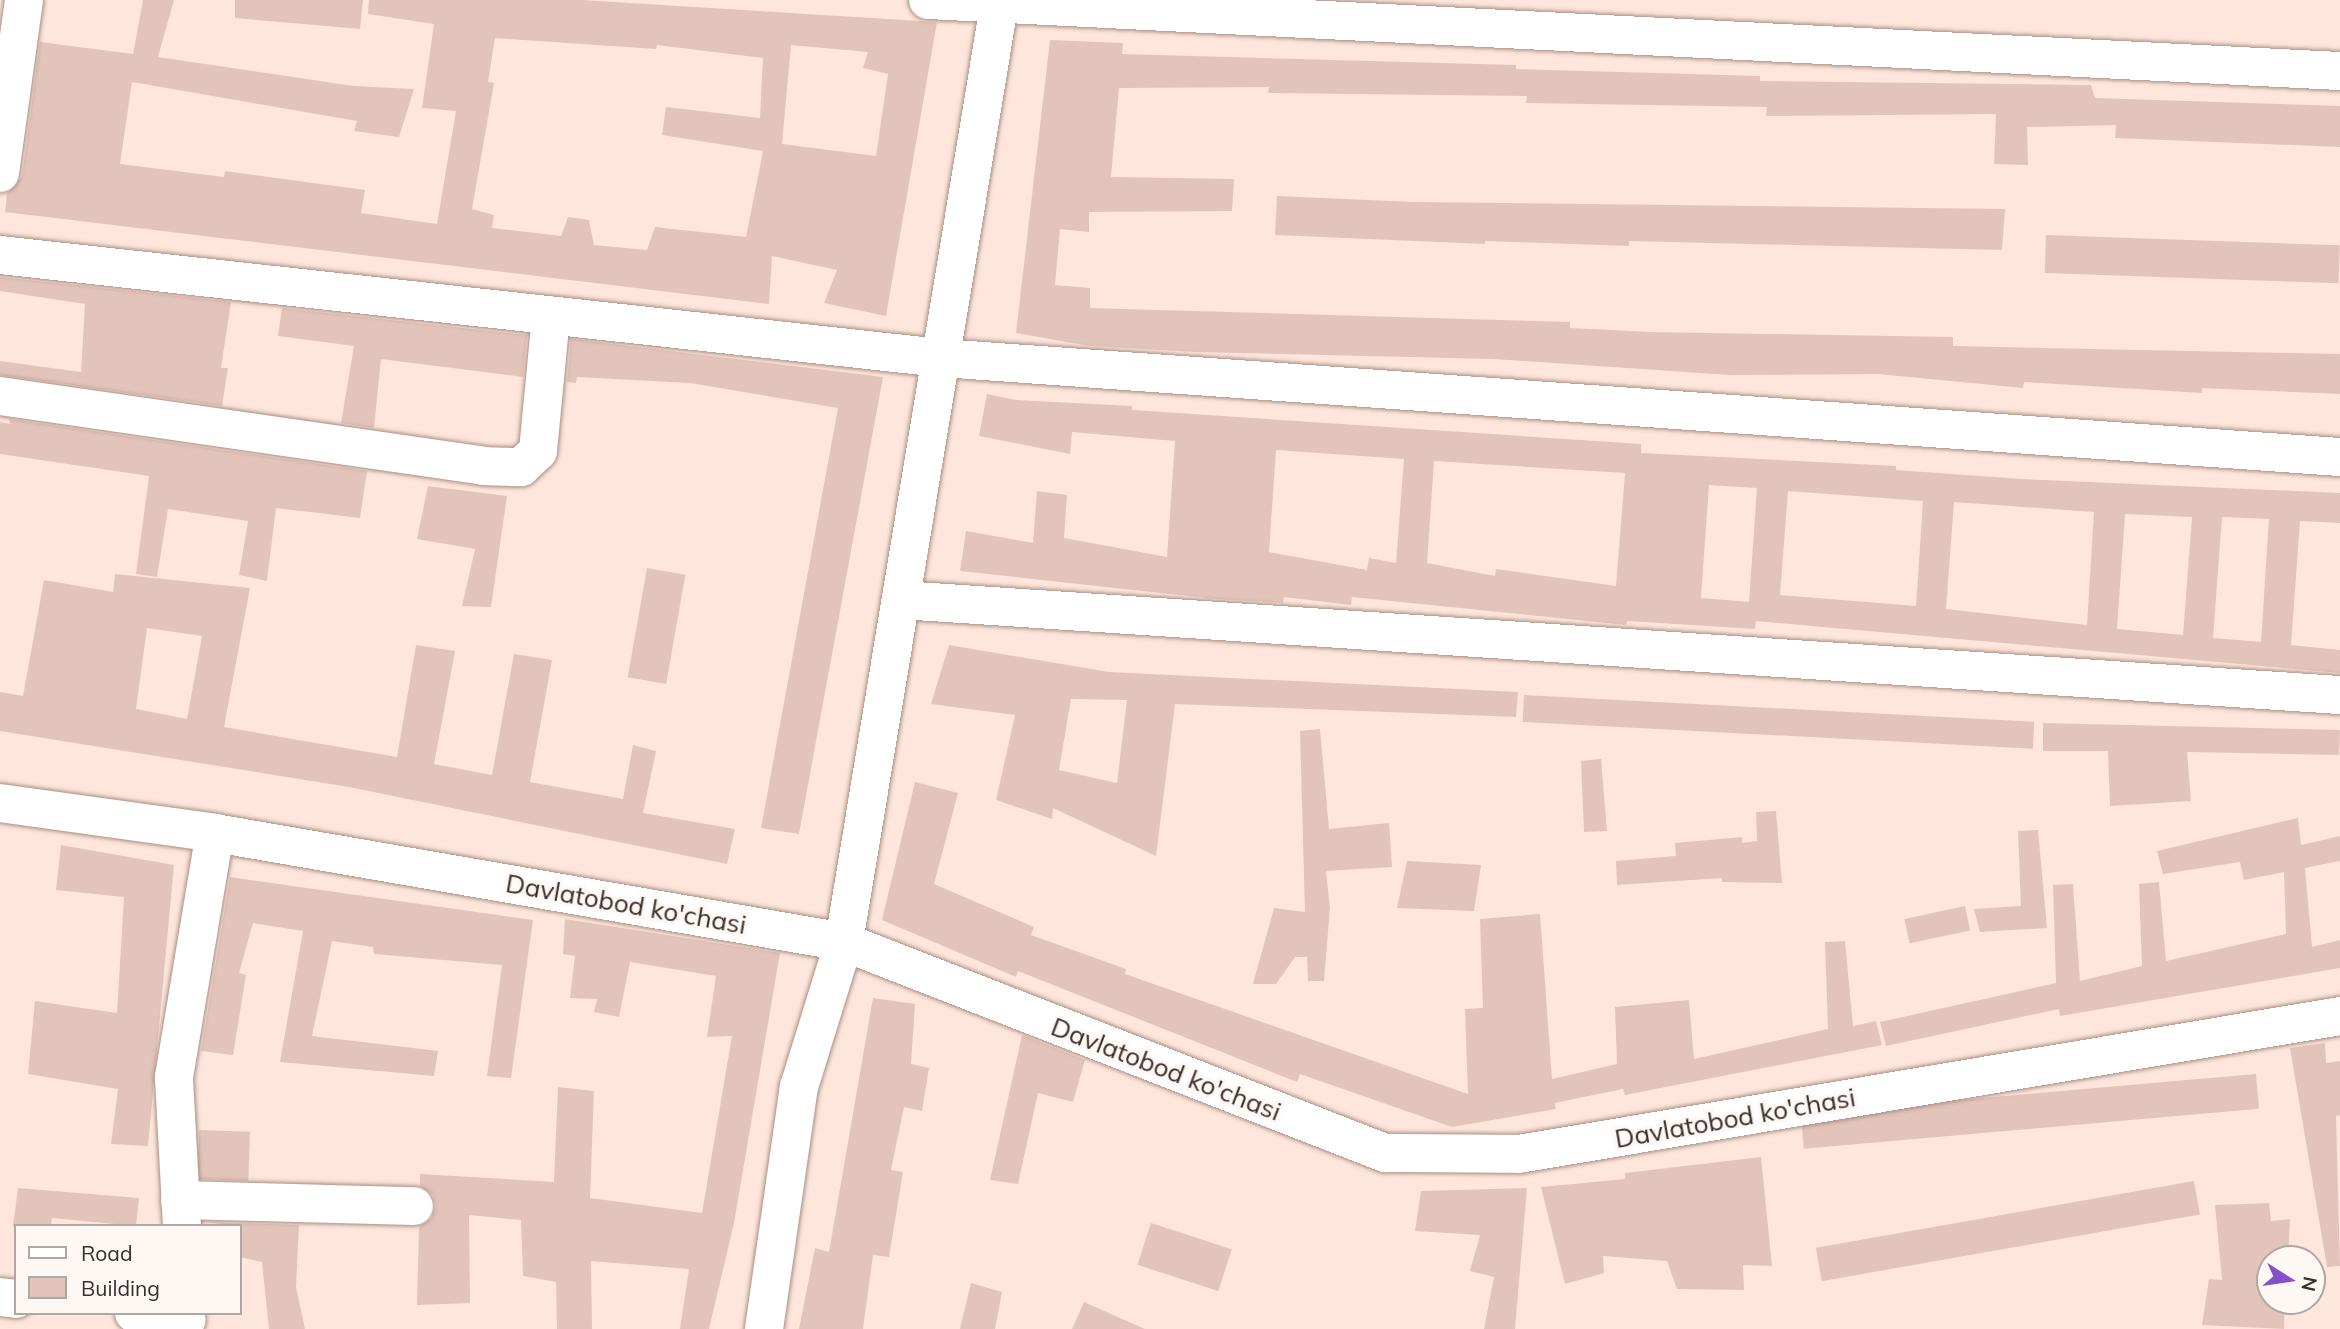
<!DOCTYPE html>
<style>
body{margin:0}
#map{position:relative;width:2340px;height:1329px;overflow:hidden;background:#fee6dc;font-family:Mulish,sans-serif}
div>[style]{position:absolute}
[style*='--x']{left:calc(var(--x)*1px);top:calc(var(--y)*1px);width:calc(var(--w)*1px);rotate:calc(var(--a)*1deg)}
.building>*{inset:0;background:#e3c4bb;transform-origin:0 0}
.roads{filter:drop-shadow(0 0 2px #a98e82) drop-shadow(0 0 2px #a98e82)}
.minor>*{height:38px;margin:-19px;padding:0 19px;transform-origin:19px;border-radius:19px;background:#fff}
span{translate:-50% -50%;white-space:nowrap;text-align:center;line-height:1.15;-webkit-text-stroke:7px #fef8f5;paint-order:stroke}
.street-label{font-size:26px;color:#3a2e2a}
.legend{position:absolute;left:14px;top:1224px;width:228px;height:91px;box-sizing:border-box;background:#fef8f5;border:2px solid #b0a7a4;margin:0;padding:9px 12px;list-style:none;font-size:21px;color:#3a2e2a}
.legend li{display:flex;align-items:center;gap:14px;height:35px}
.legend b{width:35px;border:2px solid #b0a7a4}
.north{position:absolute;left:2256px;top:1245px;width:70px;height:70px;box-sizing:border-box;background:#fef8f5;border:2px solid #b0a7a4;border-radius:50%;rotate:102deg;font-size:19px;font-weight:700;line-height:28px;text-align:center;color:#3a2e2a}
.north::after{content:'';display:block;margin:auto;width:24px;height:32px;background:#8350c8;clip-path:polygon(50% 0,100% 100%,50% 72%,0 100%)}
</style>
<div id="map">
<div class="building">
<i style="clip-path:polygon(evenodd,143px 0,174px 0,158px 57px,354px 86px,414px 89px,399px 137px,354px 131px,357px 121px,132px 82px,120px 164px,224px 177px,225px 171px,365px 190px,361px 213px,437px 224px,456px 111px,422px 108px,434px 24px,368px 14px,369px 0,582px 0,937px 22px,886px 316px,824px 303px,837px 270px,772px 256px,769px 304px,5px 212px,7px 193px,22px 176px,40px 42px,133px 54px,143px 0,495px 38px,656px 49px,657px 45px,763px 58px,760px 118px,666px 107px,662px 135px,763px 151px,746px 237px,655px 227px,647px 250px,594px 245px,589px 220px,568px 217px,561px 236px,492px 228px,494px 215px,472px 209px,494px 83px,488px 82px,495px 38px,143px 0,791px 45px,868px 52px,863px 68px,888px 74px,876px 156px,782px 144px,791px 45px)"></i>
<i style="clip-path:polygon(235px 0,363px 0,360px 29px,235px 18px)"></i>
<i style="clip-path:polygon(1050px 40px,1123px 43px,1122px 54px,1516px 65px,1516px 69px,1760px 76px,1760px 81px,2091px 85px,2095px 98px,2340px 106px,2340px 147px,2115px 138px,2116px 125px,2027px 127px,2028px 165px,1994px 164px,1996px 114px,1766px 116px,1767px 107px,1526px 103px,1527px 96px,1268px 93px,1269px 87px,1119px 88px,1111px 177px,1234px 179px,1232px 211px,1089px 212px,1089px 232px,1060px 229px,1055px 285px,1090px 288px,1090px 308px,1570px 322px,1570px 328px,1651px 332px,1953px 337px,1953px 346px,2340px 354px,2340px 394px,2202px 388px,2202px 393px,2024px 382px,2023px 388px,1878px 374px,1730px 375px,1494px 359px,1196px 352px,1089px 346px,1016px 333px)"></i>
<i style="clip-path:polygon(1277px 196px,1413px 202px,2005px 209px,2002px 250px,1629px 241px,1629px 246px,1485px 241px,1485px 244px,1275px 235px)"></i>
<i style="left:2046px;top:235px;width:294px;height:38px;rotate:2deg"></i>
<i style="clip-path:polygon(0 277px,231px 302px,221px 368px,228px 368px,222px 406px,0 375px,0 361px,81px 372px,85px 304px,0 291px)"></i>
<i style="clip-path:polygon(282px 308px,527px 335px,523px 377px,381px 359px,374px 428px,341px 423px,354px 346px,278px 336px)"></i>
<i style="clip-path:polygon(571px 339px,883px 377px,799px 834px,761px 828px,838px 408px,690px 383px,577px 377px,576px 383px,567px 382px)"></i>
<i style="clip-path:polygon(evenodd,987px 394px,1016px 400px,1132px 406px,1132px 410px,1641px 444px,1641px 453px,1896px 466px,1896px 470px,2022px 479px,2340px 493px,2340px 523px,2300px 521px,2291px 645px,2340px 650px,2340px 673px,1756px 621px,1755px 629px,1627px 621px,1626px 625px,1352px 597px,1351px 605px,1284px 597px,1283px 603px,1216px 599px,960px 571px,966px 531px,1033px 543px,1037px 491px,1067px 495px,1064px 538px,1167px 557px,1175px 441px,1072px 432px,1070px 454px,979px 436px,987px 394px,1276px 450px,1404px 459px,1396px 563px,1369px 558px,1367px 570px,1269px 552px,1276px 450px,987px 394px,1434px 461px,1625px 473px,1616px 586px,1496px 569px,1495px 576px,1427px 563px,1434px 461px,987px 394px,1709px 485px,1757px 488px,1749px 602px,1701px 598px,1709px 485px,987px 394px,1788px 491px,1923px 501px,1916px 606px,1780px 595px,1788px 491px,987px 394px,1954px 502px,2094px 512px,2087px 625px,1946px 609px,1954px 502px,987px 394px,2125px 514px,2192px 517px,2183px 635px,2117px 629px,2125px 514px,987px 394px,2222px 517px,2269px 519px,2261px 642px,2213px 638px,2222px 517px)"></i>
<i style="clip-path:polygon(9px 419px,367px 471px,360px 518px,276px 508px,267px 581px,239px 575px,248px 521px,168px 509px,157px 577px,136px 574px,149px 476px,0 454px,0 422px,10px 424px)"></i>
<i style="clip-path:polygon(428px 486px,507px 496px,491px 607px,462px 606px,475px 549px,417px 539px)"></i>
<i style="left:647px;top:568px;width:39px;height:111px;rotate:10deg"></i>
<i style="clip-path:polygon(evenodd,115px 574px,250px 588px,224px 727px,397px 757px,416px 645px,455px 651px,434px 764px,492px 775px,514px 654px,552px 660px,530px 782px,623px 799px,633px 745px,656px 751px,643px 813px,735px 829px,727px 864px,349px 787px,0 731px,0 692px,23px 696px,44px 580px,113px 592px,115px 574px,147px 628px,202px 636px,187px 719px,136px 709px,147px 628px)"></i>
<i style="clip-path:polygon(evenodd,949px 645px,1109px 672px,1518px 692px,1516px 717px,1175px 704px,1156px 856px,1053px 808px,1052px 819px,996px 800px,1015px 715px,931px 704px,949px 645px,1071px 699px,1127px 700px,1117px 783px,1059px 770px,1071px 699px)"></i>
<i style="left:1524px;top:695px;width:511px;height:27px;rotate:3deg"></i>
<i style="clip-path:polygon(2043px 723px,2340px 730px,2339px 755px,2187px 752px,2191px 801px,2110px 806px,2108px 751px,2043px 751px)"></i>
<i style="clip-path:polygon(1320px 729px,1329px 829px,1389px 823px,1392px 867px,1326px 871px,1330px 908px,1324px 981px,1308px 981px,1307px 957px,1295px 957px,1276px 984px,1253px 984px,1274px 908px,1305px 912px,1300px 731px)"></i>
<i style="clip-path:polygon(1601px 759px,1607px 831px,1584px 832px,1581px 761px)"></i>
<i style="clip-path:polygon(915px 782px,958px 793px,934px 884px,1034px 927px,1031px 935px,1126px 969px,1125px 974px,1468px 1094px,1465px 1009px,1483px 1008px,1480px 919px,1540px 914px,1552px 1079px,1617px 1064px,1615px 1007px,1689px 1000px,1694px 1059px,1828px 1029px,1825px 942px,1845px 941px,1853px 1026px,1876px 1021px,1882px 1045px,1625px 1095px,1623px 1089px,1555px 1103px,1556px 1109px,1452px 1127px,1300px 1074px,1297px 1082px,1018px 971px,1016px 977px,882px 920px)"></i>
<i style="clip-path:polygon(1776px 811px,1782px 883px,1722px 882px,1722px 878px,1617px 885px,1616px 861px,1676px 856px,1675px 843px,1742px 837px,1742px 843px,1757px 841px,1756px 812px)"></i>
<i style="clip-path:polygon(2298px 818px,2301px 845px,2340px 836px,2340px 861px,2305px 868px,2312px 947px,2340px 940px,2340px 968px,2060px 1016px,2059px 1009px,1886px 1046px,1880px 1022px,2056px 983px,2053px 885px,2073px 884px,2080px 981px,2142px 966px,2139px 884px,2159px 882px,2166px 961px,2286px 934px,2284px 872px,2244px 880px,2240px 862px,2163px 874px,2157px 851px)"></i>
<i style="clip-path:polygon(2038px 830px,2047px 928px,1980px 932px,1974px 909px,2021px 906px,2018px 831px)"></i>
<i style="clip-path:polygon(61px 845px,174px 865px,148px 1146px,111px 1144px,118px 1089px,28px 1074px,35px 1001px,117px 1013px,124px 897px,56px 890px)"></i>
<i style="clip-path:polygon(1407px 861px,1481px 865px,1474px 911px,1397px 908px)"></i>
<i style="clip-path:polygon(230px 877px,533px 920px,511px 1078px,487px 1076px,502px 965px,374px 954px,373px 947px,332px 941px,312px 1036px,438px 1051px,434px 1076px,280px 1062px,303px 931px,253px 923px,239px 973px,246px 975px,233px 1055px,201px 1051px)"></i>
<i style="left:1965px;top:906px;width:25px;height:62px;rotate:78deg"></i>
<i style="clip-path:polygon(565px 919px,780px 953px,734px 1223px,709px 1329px,680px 1329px,689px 1269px,591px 1261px,592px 1329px,557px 1329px,556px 1282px,523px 1276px,521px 1220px,469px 1215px,470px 1303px,417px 1305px,419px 1227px,432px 1218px,436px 1206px,433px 1195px,420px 1186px,420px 1174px,554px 1182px,558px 1087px,594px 1091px,590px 1198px,702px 1213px,732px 1036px,707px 1037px,716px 976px,630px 962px,619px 1017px,594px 1012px,597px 999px,570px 998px,575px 956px,563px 954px)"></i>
<i style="clip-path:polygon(873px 998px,915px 1004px,911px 1064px,929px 1068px,922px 1111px,904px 1107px,891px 1170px,903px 1172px,889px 1257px,873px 1255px,863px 1329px,799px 1329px,815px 1248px,829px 1252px)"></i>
<i style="clip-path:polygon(1022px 1035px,1085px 1060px,1073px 1102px,1038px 1093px,1018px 1184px,990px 1180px)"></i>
<i style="clip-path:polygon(2325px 1043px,2326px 1063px,2340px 1061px,2340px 1115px,2336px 1116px,2340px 1266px,2327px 1267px,2290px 1048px)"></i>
<i style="left:2256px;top:1074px;width:35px;height:457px;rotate:85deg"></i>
<i style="left:199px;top:1130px;width:51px;height:49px;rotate:2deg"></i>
<i style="clip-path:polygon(1761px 1157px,1772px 1266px,1743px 1265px,1744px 1290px,1677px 1289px,1667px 1261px,1603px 1256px,1604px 1273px,1565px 1284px,1541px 1187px,1625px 1179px,1625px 1173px)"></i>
<i style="left:2194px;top:1181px;width:34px;height:384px;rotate:80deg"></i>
<i style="clip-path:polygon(18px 1188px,139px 1198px,136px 1226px,52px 1218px,51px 1226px,13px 1226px)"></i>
<i style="clip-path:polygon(1527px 1188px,1515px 1329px,1484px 1329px,1494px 1277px,1470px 1271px,1480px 1235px,1415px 1231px,1421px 1191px)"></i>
<i style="clip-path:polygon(2269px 1203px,2271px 1221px,2290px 1219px,2288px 1259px,2270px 1259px,2270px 1301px,2285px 1301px,2284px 1329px,2202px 1325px,2209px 1279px,2222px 1280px,2215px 1205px)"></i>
<i style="clip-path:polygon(204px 1222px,299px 1225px,296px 1287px,305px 1329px,269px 1329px,262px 1262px,240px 1257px,240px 1226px)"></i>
<i style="left:1151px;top:1223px;width:85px;height:44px;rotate:18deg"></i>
<i style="clip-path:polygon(971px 1283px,1002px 1292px,995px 1329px,960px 1329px)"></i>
<i style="clip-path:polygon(1084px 1302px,1145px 1329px,1072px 1329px)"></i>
</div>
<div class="roads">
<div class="minor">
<i style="--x:928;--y:0;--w:1414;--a:2.88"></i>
<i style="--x:0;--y:173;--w:175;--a:-82.1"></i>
<i style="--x:0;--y:255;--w:947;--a:6.25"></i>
<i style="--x:941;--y:358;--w:1402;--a:4.05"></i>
<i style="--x:0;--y:396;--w:488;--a:8.2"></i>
<i style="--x:483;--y:466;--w:38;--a:2"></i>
<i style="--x:521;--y:467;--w:23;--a:-43"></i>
<i style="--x:538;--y:451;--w:136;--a:-84.5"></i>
<i style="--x:901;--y:600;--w:1442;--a:3.78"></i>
<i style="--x:0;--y:803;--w:217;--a:7.9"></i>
<i style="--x:215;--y:833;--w:638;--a:9.83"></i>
<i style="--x:844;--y:942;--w:581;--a:21.31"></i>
<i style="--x:1385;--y:1153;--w:134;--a:0.4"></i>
<i style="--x:1519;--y:1154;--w:833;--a:-9.54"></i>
<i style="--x:180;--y:1200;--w:234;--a:1.5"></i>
<i style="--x:182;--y:1226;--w:149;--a:-93.1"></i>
<i style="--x:174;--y:1077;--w:247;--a:-80.5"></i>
<i style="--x:0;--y:1297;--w:16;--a:7"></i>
<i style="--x:134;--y:1313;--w:53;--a:7.5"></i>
<i style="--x:764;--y:1329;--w:245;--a:-81.8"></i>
<i style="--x:799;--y:1087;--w:152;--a:-72.8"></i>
<i style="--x:844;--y:942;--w:955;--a:-80.6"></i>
</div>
</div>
<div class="street-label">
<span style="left:626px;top:904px;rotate:10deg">Davlatobod ko'chasi</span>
<span style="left:1166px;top:1069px;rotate:21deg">Davlatobod ko'chasi</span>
<span style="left:1735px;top:1118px;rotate:-10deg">Davlatobod ko'chasi</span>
</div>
<ul class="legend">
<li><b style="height:9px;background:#fff"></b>Road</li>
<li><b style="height:19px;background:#e3c4bb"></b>Building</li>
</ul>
<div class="north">N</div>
</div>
